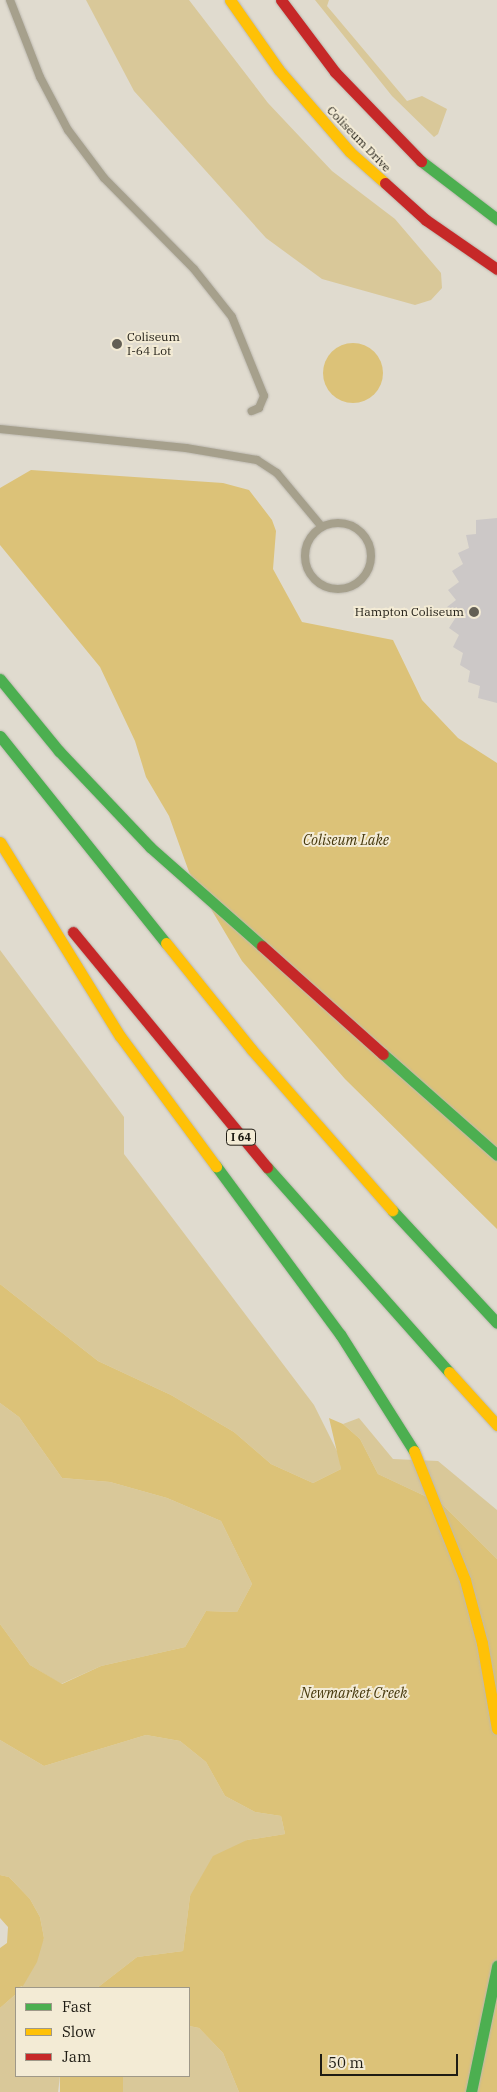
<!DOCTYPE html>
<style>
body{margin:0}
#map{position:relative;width:497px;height:2092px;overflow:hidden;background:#e0dbcf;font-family:"IBM Plex Serif",serif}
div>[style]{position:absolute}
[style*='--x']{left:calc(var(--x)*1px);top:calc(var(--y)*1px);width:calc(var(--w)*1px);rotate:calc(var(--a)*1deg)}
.green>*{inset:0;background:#d9c899}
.water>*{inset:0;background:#dcc278;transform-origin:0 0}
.round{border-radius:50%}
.building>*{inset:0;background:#ccc8c7}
.roads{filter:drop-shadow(0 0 1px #bcb8af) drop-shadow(0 0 1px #bcb8af)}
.lane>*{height:8px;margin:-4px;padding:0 4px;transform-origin:4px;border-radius:4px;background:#a6a08c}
.lane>.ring{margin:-4px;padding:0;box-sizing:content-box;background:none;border:8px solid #a6a08c;border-radius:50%}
.fast>*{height:11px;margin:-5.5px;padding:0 5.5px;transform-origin:5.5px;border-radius:5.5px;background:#4caf50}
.slow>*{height:11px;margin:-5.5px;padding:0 5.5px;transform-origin:5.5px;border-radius:5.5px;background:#ffc107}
.jam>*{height:11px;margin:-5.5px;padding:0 5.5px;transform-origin:5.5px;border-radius:5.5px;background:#c62828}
.dots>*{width:14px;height:14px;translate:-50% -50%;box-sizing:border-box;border:2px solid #f3ebd5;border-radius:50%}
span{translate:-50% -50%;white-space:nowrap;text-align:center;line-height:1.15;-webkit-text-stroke:4px #f3ebd5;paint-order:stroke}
.shield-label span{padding:1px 4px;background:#f3ebd5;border:1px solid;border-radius:4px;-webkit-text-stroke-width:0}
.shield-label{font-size:11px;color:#1f1c14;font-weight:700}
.street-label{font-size:12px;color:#1f1c14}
.poi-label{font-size:12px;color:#1f1c14}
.left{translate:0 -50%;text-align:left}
.right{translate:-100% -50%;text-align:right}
.water-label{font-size:14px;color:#45370b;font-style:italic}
.legend{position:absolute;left:15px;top:1987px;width:175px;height:90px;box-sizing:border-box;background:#f3ebd5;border:1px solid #9e9888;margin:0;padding:6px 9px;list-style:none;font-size:15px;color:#1f1c14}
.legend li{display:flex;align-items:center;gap:10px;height:25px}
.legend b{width:25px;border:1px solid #9e9888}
.scale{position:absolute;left:320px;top:2054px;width:138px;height:22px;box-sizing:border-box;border:2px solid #1f1c14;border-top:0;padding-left:6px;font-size:15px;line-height:18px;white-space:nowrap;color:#1f1c14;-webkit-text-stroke:4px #f3ebd5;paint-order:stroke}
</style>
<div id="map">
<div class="green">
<i style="clip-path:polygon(86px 0,189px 0,268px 103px,332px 171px,395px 219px,441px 273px,442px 288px,431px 300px,415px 305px,322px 279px,266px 238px,134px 91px)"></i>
<i style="clip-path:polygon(315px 0,329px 0,327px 6px,407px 101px,422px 96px,447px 109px,438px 134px,434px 137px,392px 96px)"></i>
<i style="clip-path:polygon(0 950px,124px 1117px,124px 1154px,314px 1405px,339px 1455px,341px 1469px,313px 1483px,271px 1464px,234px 1432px,171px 1395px,98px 1361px,0 1284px)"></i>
<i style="clip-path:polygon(0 1403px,19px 1417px,62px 1478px,110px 1482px,167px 1498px,221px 1521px,252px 1584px,237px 1612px,206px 1611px,185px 1647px,101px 1666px,61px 1684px,30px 1665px,0 1624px)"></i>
<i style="clip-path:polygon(359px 1418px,393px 1459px,438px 1461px,497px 1510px,497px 1559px,442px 1504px,378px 1474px,360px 1439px,343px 1424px)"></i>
<i style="clip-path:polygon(146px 1735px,180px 1741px,206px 1762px,225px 1796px,255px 1812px,281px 1816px,285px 1834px,247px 1840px,190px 1896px,183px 1951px,137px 1957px,97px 1988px,21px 1988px,44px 1938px,40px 1917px,30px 1899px,9px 1877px,0 1875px,0 1740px,44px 1766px)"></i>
<i style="clip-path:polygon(16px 1994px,16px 2076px,60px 2076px,58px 2092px,0 2092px,0 2008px)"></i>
<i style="clip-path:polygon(189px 2026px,199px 2028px,223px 2053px,239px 2092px,119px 2092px,123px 2076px,189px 2076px)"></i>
</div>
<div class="water">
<i class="round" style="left:323px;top:343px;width:60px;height:60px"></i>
<i style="clip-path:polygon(31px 470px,223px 483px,249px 490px,272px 520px,276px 531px,273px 569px,302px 622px,393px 640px,422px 700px,458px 738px,497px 763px,497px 1229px,345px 1079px,242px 961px,189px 872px,169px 816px,146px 777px,135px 741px,100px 667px,0 545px,0 488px)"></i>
<i style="clip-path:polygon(0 1284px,98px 1361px,171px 1395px,234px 1432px,271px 1464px,313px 1483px,341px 1469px,329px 1418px,343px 1424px,360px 1439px,378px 1474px,442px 1504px,497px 1559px,497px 2092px,239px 2092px,223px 2053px,199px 2028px,189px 2026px,189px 1988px,97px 1988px,137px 1957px,183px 1951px,190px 1896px,213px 1856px,247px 1840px,285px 1834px,281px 1816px,255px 1812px,225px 1796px,206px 1762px,180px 1741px,146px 1735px,44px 1766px,0 1740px,0 1624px,30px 1665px,62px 1684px,101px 1666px,185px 1647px,206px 1611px,237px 1612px,252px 1584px,221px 1521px,167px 1498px,110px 1482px,62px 1478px,19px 1417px,0 1403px)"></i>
<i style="clip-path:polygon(0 1875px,9px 1877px,30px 1899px,40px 1917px,44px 1938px,37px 1962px,23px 1986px,16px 1988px,16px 1994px,0 2008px,0 1948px,7px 1943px,8px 1927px,0 1918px)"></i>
<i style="left:60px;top:2076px;width:63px;height:16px"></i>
</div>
<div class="building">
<i style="clip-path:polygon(497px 518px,497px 703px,478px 698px,480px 686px,468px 682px,470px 671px,460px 665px,463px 653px,453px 647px,459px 635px,449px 628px,456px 617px,447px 607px,456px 600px,448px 590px,459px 582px,452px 571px,463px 564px,458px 553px,469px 548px,466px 535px,476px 534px,476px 520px)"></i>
</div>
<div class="roads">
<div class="lane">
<i style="--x:10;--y:0;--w:83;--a:68.7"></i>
<i style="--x:40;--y:77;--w:60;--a:62.2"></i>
<i style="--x:68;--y:130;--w:60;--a:53.1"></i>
<i style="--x:104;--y:178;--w:128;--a:45.3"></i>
<i style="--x:194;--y:269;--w:61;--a:51.6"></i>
<i style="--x:232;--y:317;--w:85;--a:67.9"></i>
<i style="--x:264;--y:396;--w:13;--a:113"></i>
<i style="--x:259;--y:408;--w:8;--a:157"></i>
<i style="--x:0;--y:429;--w:187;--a:5.8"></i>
<i style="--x:186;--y:448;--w:72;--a:9.6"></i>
<i style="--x:257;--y:460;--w:24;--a:33"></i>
<i style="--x:277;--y:473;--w:70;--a:50.2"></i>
<i class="ring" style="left:305px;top:523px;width:58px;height:58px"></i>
</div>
<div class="fast">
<i style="--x:421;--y:161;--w:96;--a:37.3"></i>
<i style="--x:0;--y:679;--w:93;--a:50.7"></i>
<i style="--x:59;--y:751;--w:132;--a:46.5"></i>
<i style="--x:150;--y:847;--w:149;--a:41.5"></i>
<i style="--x:0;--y:736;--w:265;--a:51.3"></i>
<i style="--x:383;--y:1054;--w:152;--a:41.5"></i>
<i style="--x:216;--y:1166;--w:209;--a:53.6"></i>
<i style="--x:340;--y:1334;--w:138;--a:57.7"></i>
<i style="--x:267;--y:1167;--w:274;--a:48.4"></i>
<i style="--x:392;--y:1210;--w:154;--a:47.1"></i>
<i style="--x:471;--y:2092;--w:129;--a:-78.3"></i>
</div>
<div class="slow">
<i style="--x:230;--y:0;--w:85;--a:55"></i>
<i style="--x:279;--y:70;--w:108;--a:49.1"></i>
<i style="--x:350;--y:152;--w:47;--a:41.5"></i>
<i style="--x:0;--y:842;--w:228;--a:58.3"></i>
<i style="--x:120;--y:1036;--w:162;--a:53.6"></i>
<i style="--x:166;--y:943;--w:137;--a:51.2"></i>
<i style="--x:252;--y:1050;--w:213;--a:48.8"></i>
<i style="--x:449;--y:1372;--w:72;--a:47.8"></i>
<i style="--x:414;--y:1451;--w:139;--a:68.4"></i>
<i style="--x:465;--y:1580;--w:65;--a:74.9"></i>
<i style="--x:482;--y:1643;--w:87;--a:80.1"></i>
</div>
<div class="jam">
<i style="--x:281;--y:0;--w:90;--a:53.1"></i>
<i style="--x:335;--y:72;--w:124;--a:46"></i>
<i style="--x:385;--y:183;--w:55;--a:42.1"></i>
<i style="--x:426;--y:220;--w:86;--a:34.6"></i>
<i style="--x:73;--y:932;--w:305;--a:50.5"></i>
<i style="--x:262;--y:946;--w:162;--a:41.8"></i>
</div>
</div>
<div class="dots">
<i style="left:117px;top:344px;background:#635f55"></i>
<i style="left:474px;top:612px;background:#635f55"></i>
</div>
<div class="shield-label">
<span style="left:241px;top:1137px">I 64</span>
</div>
<div class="street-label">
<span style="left:359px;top:139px;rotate:46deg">Coliseum Drive</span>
</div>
<div class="poi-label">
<span class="left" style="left:127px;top:344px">Coliseum<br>I-64 Lot</span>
<span class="right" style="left:464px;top:612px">Hampton Coliseum</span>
</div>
<div class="water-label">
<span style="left:346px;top:840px">Coliseum Lake</span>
<span style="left:354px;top:1693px">Newmarket Creek</span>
</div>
<ul class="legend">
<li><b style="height:6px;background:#4caf50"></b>Fast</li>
<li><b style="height:6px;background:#ffc107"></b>Slow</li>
<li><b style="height:6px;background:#c62828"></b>Jam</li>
</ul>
<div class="scale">50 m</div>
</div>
